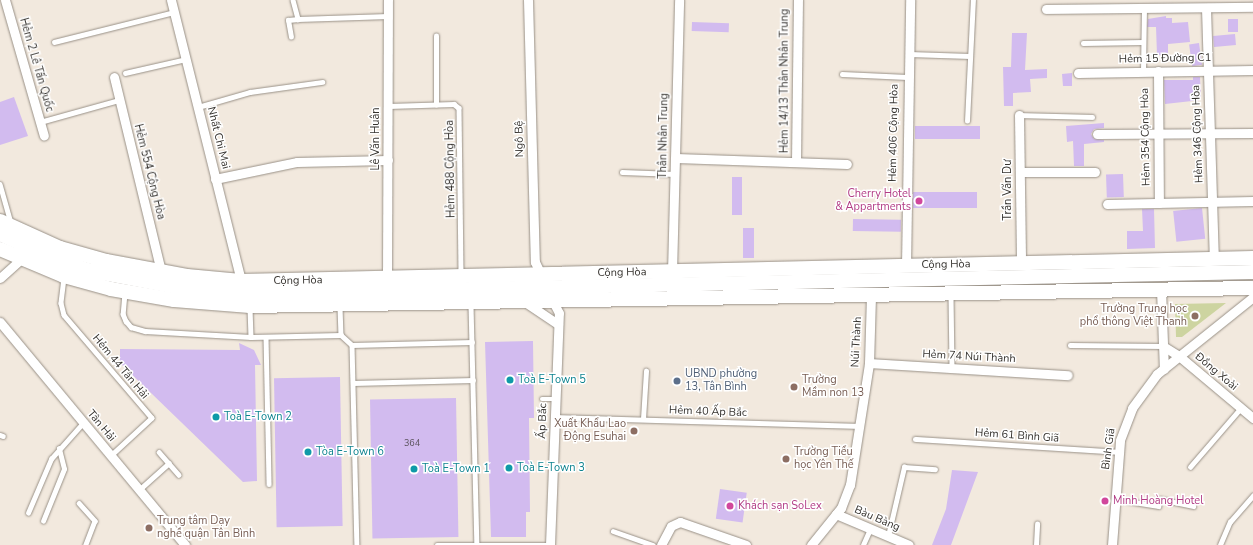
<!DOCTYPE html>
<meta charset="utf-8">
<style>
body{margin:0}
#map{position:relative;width:1253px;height:545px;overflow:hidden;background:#f2e9de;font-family:"Nunito Sans",sans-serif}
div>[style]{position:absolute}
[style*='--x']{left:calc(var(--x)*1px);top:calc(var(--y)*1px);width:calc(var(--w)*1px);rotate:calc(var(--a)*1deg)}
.green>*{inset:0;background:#cdd4a0}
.building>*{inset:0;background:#d2bbef;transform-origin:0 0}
.roads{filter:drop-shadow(0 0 1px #999187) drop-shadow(0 0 1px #999187)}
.lane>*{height:4.5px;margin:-2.25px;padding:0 2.25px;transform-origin:2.25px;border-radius:2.25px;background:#fff}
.street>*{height:9px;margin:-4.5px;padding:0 4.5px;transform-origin:4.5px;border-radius:4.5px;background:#fff}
.primary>*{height:14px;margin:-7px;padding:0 7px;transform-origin:7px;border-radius:7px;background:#fff}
.dots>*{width:11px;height:11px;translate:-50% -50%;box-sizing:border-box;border:2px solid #fff;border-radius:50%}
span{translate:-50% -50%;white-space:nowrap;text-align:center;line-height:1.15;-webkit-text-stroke:3px #fff;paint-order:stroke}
.number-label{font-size:9px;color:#5c545e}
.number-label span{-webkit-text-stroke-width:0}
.street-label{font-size:11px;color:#35322e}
.hotel-label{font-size:11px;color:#b23c85}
.right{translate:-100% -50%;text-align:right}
.left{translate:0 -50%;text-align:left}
.education-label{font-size:11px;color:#785e54}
.service-label{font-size:11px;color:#4e5e75}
.culture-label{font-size:11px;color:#0d838f}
</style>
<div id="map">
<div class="green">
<i style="clip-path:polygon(1226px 303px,1182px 337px,1176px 337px,1175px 304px)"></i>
</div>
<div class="building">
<i style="clip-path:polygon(1166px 16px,1166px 18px,1172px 18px,1172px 23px,1188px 22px,1190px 42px,1168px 44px,1168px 55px,1157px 55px,1156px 27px,1147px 27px,1148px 19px)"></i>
<i style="left:1228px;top:19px;width:10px;height:13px"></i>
<i style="left:692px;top:22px;width:37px;height:9px;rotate:2deg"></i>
<i style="clip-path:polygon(1012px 33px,1027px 33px,1025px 70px,1047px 69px,1047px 78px,1030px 79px,1031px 92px,1013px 93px,1013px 106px,1004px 106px,1003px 67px,1011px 67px)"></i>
<i style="left:1235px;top:34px;width:11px;height:22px;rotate:85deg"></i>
<i style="left:1199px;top:43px;width:22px;height:10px;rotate:82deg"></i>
<i style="clip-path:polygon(1072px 73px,1072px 86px,1063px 86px,1062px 74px)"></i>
<i style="clip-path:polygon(1193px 77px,1200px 77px,1201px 100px,1165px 104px,1164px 80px,1193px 80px)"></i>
<i style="clip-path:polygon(14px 97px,28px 136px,0 145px,0 102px)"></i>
<i style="clip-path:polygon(1104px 123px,1104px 128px,1094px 129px,1091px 134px,1094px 139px,1104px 140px,1104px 142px,1084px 144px,1084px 166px,1074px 166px,1073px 141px,1067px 142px,1066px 126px)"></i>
<i style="left:915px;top:126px;width:65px;height:13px"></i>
<i style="left:1123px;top:174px;width:23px;height:17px;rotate:88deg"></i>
<i style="left:732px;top:177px;width:10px;height:38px"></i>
<i style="left:913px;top:192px;width:64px;height:16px"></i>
<i style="left:1202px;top:208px;width:31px;height:29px;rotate:84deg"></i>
<i style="clip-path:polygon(1142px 209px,1154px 209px,1155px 248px,1127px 249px,1127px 231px,1143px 231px)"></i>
<i style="left:853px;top:219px;width:48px;height:12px;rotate:1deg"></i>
<i style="left:743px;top:228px;width:11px;height:30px"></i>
<i style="clip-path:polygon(533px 341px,534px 418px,529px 418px,530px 512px,526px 512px,526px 537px,491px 537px,485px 342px)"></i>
<i style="clip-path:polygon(239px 343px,254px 350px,261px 365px,255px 365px,257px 481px,243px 482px,120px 363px,120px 349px,240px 350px)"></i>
<i style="left:340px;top:377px;width:149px;height:66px;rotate:89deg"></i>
<i style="left:456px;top:398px;width:139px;height:86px;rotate:89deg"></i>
<i style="clip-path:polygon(952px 470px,978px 472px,951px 545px,932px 545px,946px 509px)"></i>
<i style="left:720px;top:489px;width:27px;height:30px;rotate:8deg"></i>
</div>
<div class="roads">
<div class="lane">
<i style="--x:293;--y:0;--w:20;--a:75"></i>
<i style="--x:298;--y:19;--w:90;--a:-1.9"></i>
<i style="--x:291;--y:37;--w:17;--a:-100"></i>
<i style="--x:288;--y:20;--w:10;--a:-6"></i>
<i style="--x:54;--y:42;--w:124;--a:-14"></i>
<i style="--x:1083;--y:43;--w:60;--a:-1"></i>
<i style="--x:909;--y:54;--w:61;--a:1.9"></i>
<i style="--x:1143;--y:71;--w:63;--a:-89.1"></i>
<i style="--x:125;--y:73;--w:63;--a:-12.9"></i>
<i style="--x:842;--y:74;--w:65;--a:2.6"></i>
<i style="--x:436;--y:105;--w:69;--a:-90"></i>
<i style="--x:388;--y:106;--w:66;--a:-1.7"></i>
<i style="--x:454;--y:104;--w:6;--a:39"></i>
<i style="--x:459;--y:108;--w:166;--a:89.3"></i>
<i style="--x:198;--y:107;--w:54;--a:-16.1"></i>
<i style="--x:250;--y:92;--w:73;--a:-7.9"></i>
<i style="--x:1019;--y:115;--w:73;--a:1.6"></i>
<i style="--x:967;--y:121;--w:121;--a:-87.2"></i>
<i style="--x:40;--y:122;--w:82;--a:-15.6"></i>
<i style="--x:622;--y:172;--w:53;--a:2.2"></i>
<i style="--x:0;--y:184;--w:41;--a:74.2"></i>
<i style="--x:64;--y:278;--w:25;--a:97"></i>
<i style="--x:61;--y:303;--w:12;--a:76"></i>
<i style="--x:64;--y:315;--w:135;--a:49.5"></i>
<i style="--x:152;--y:418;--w:56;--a:137.2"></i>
<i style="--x:125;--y:293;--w:21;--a:95"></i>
<i style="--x:123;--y:314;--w:8;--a:67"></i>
<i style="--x:126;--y:321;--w:8;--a:50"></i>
<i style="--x:131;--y:327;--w:15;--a:16"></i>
<i style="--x:145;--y:331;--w:106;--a:3.2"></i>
<i style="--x:251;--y:337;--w:90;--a:-1.3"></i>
<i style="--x:341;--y:335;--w:15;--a:42"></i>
<i style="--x:352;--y:345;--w:120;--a:-1.4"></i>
<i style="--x:951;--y:295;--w:73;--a:89.2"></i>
<i style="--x:471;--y:305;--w:240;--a:88.6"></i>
<i style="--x:340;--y:307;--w:28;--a:88"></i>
<i style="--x:250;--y:308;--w:29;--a:88"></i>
<i style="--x:266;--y:337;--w:147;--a:88.8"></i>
<i style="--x:352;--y:345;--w:200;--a:88.6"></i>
<i style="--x:1070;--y:345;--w:93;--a:0.6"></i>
<i style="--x:353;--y:383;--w:120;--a:-1.4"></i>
<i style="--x:542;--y:399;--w:14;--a:0"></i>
<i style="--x:555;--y:417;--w:304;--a:1.7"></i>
<i style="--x:643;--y:419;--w:48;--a:-86.4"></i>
<i style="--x:0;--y:435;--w:3;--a:18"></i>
<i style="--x:915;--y:439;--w:204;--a:3.6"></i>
<i style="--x:159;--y:452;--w:30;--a:49"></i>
<i style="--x:1190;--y:467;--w:78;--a:-49.2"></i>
<i style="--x:139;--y:490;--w:40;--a:-42"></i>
<i style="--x:1115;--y:499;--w:44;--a:9.2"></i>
<i style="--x:1158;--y:506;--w:7;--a:-74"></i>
<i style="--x:1160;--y:499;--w:34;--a:12"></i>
<i style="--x:79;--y:503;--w:24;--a:48"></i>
<i style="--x:95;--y:521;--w:26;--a:111"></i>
<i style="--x:28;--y:513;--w:59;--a:-66.9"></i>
<i style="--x:51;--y:459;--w:48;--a:-48.4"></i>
<i style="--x:43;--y:521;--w:56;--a:-68"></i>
<i style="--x:64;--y:469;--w:21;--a:-104"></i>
<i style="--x:613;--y:531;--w:42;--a:19.3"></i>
<i style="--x:888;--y:536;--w:71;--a:-76.9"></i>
<i style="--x:904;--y:467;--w:31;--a:4"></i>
<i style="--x:437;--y:545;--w:113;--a:0"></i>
<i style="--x:863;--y:545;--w:17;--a:-66"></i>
<i style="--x:1036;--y:545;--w:21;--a:-87"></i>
<i style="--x:1220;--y:545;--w:25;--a:-67"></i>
<i style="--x:1230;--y:522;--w:35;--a:-49"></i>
</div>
<div class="street">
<i style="--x:5;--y:0;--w:141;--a:74"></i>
<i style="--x:171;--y:0;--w:290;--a:76"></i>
<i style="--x:528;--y:0;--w:262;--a:88.5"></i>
<i style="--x:535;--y:262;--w:14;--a:65"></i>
<i style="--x:1206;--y:8;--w:251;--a:88.2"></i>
<i style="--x:1046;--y:9;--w:207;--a:-0.6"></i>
<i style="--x:1158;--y:71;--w:132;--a:89.6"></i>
<i style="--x:1078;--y:73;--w:175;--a:-1"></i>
<i style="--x:114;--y:77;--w:201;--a:76.4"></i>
<i style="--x:1019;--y:115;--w:149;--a:89.2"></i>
<i style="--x:1097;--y:134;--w:156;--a:-0.4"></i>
<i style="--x:676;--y:158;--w:171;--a:2"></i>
<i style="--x:796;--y:162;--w:162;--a:-89.3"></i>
<i style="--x:1020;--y:172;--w:75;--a:0"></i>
<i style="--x:215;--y:179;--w:84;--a:-11.7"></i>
<i style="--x:297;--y:162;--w:91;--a:-1.3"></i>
<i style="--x:1107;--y:204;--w:146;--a:-1.2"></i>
<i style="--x:906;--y:267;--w:267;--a:-89.1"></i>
<i style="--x:672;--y:272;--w:272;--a:-88.5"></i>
<i style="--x:0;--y:278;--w:28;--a:-42"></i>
<i style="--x:387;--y:279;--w:279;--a:-89.8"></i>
<i style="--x:1161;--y:289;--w:80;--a:87.9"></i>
<i style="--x:525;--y:302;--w:40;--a:34"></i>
<i style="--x:0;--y:322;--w:290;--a:50.3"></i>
<i style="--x:1163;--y:346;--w:19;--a:32"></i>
<i style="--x:1179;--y:356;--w:97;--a:40"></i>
<i style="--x:869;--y:363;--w:199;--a:3.5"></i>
<i style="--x:836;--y:514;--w:79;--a:23"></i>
<i style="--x:550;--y:545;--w:232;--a:-87.8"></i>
<i style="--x:559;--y:313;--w:15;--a:-118"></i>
<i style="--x:661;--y:545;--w:21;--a:-62"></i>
<i style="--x:671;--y:526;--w:10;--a:-24"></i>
<i style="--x:680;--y:522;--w:70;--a:19.2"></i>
<i style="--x:811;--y:545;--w:48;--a:-51"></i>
<i style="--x:841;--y:508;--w:25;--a:-69"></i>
<i style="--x:850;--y:485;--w:123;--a:-81.1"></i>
<i style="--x:869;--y:363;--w:68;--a:-88.3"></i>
<i style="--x:1112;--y:545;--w:105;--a:-85.6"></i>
<i style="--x:1120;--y:440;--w:34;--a:-69"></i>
<i style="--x:1132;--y:408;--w:42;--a:-53.7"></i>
<i style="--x:1157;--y:374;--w:123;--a:-38.7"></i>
</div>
<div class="primary">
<i style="--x:0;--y:221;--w:66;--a:24.2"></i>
<i style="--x:60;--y:248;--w:48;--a:15.8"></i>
<i style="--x:106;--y:261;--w:82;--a:10.5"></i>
<i style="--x:187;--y:276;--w:54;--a:5.3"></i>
<i style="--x:241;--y:281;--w:1012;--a:-1.3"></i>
<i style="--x:0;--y:234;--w:66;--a:24.2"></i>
<i style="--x:60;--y:261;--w:28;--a:18"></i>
<i style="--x:87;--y:270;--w:96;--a:10.8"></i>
<i style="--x:181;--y:288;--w:63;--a:5.4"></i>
<i style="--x:244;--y:294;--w:1009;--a:-1.25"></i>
<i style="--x:0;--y:249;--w:69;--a:22.9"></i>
<i style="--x:64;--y:276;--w:49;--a:15.5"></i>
<i style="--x:111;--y:289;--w:64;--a:9.9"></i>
<i style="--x:174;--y:300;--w:76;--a:4.5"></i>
<i style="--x:250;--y:306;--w:1003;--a:-1.03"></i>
</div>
</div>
<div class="dots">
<i style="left:919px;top:201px;background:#d1479c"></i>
<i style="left:1195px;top:316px;background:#8d6e63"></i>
<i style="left:510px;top:380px;background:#0f9aa8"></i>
<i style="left:677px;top:381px;background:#5c6f8a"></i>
<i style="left:794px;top:387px;background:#8d6e63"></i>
<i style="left:216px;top:417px;background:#0f9aa8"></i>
<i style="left:634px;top:431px;background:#8d6e63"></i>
<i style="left:308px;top:452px;background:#0f9aa8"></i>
<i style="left:786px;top:459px;background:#8d6e63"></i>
<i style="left:509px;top:468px;background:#0f9aa8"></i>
<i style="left:414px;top:469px;background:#0f9aa8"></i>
<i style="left:1105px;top:501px;background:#d1479c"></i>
<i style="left:730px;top:506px;background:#d1479c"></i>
<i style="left:149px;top:528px;background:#8d6e63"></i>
</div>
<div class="number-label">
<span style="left:412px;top:443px">364</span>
</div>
<div class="street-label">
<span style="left:1165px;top:59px;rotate:-1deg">Hẻm 15 Đường C1</span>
<span style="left:36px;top:65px;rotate:74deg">Hẻm 2 Lê Tấn Quốc</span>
<span style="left:785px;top:81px;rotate:-90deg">Hẻm 14/13 Thân Nhân Trung</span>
<span style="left:894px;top:133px;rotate:-89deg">Hẻm 406 Cộng Hòa</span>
<span style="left:1198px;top:134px;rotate:-92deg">Hẻm 346 Cộng Hòa</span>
<span style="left:664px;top:136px;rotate:-89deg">Thân Nhân Trung</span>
<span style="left:1146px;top:137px;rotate:-91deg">Hẻm 354 Cộng Hòa</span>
<span style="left:218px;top:138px;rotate:76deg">Nhất Chi Mai</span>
<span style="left:376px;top:139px;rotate:-90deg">Lê Văn Huân</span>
<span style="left:520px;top:139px;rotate:-91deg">Ngô Bệ</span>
<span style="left:451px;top:169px;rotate:-91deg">Hẻm 488 Cộng Hòa</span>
<span style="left:149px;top:172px;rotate:76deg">Hẻm 554 Cộng Hòa</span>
<span style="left:1008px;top:190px;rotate:-90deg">Trần Văn Dư</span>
<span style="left:946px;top:265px;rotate:-1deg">Cộng Hòa</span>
<span style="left:622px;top:273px;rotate:-1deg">Cộng Hòa</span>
<span style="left:298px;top:281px;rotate:-1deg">Cộng Hòa</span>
<span style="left:857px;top:342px;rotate:-87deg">Núi Thành</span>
<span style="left:969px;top:357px;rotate:3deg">Hẻm 74 Núi Thành</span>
<span style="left:120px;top:367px;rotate:50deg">Hẻm 44 Tân Hải</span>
<span style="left:1216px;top:372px;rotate:40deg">Đồng Xoài</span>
<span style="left:708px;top:412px;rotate:2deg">Hẻm 40 Ấp Bắc</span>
<span style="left:543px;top:421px;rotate:-88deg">Ấp Bắc</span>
<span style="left:101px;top:426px;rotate:50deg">Tân Hải</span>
<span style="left:1017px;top:436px;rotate:4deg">Hẻm 61 Bình Giã</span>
<span style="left:1109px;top:449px;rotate:-82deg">Bình Giã</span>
<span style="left:877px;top:519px;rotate:23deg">Bàu Bàng</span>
</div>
<div class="hotel-label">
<span class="right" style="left:911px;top:201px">Cherry Hotel<br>&amp; Appartments</span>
<span class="left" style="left:1113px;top:501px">Minh Hoàng Hotel</span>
<span class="left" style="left:738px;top:506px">Khách sạn SoLex</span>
</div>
<div class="education-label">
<span class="right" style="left:1187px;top:316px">Trường Trung học<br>phổ thông Việt Thanh</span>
<span class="left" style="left:802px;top:387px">Trường<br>Mầm non 13</span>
<span class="right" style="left:626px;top:431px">Xuất Khẩu Lao<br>Động Esuhai</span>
<span class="left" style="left:794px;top:459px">Trường Tiểu<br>học Yên Thế</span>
<span class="left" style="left:157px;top:528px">Trung tâm Dạy<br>nghề quận Tân Bình</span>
</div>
<div class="service-label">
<span class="left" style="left:685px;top:381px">UBND phường<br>13, Tân Bình</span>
</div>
<div class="culture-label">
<span class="left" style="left:518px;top:380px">Toà E-Town 5</span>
<span class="left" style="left:224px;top:417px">Toà E-Town 2</span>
<span class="left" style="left:316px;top:452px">Tòa E-Town 6</span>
<span class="left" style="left:517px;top:468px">Toà E-Town 3</span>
<span class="left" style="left:422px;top:469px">Toà E-Town 1</span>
</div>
</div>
